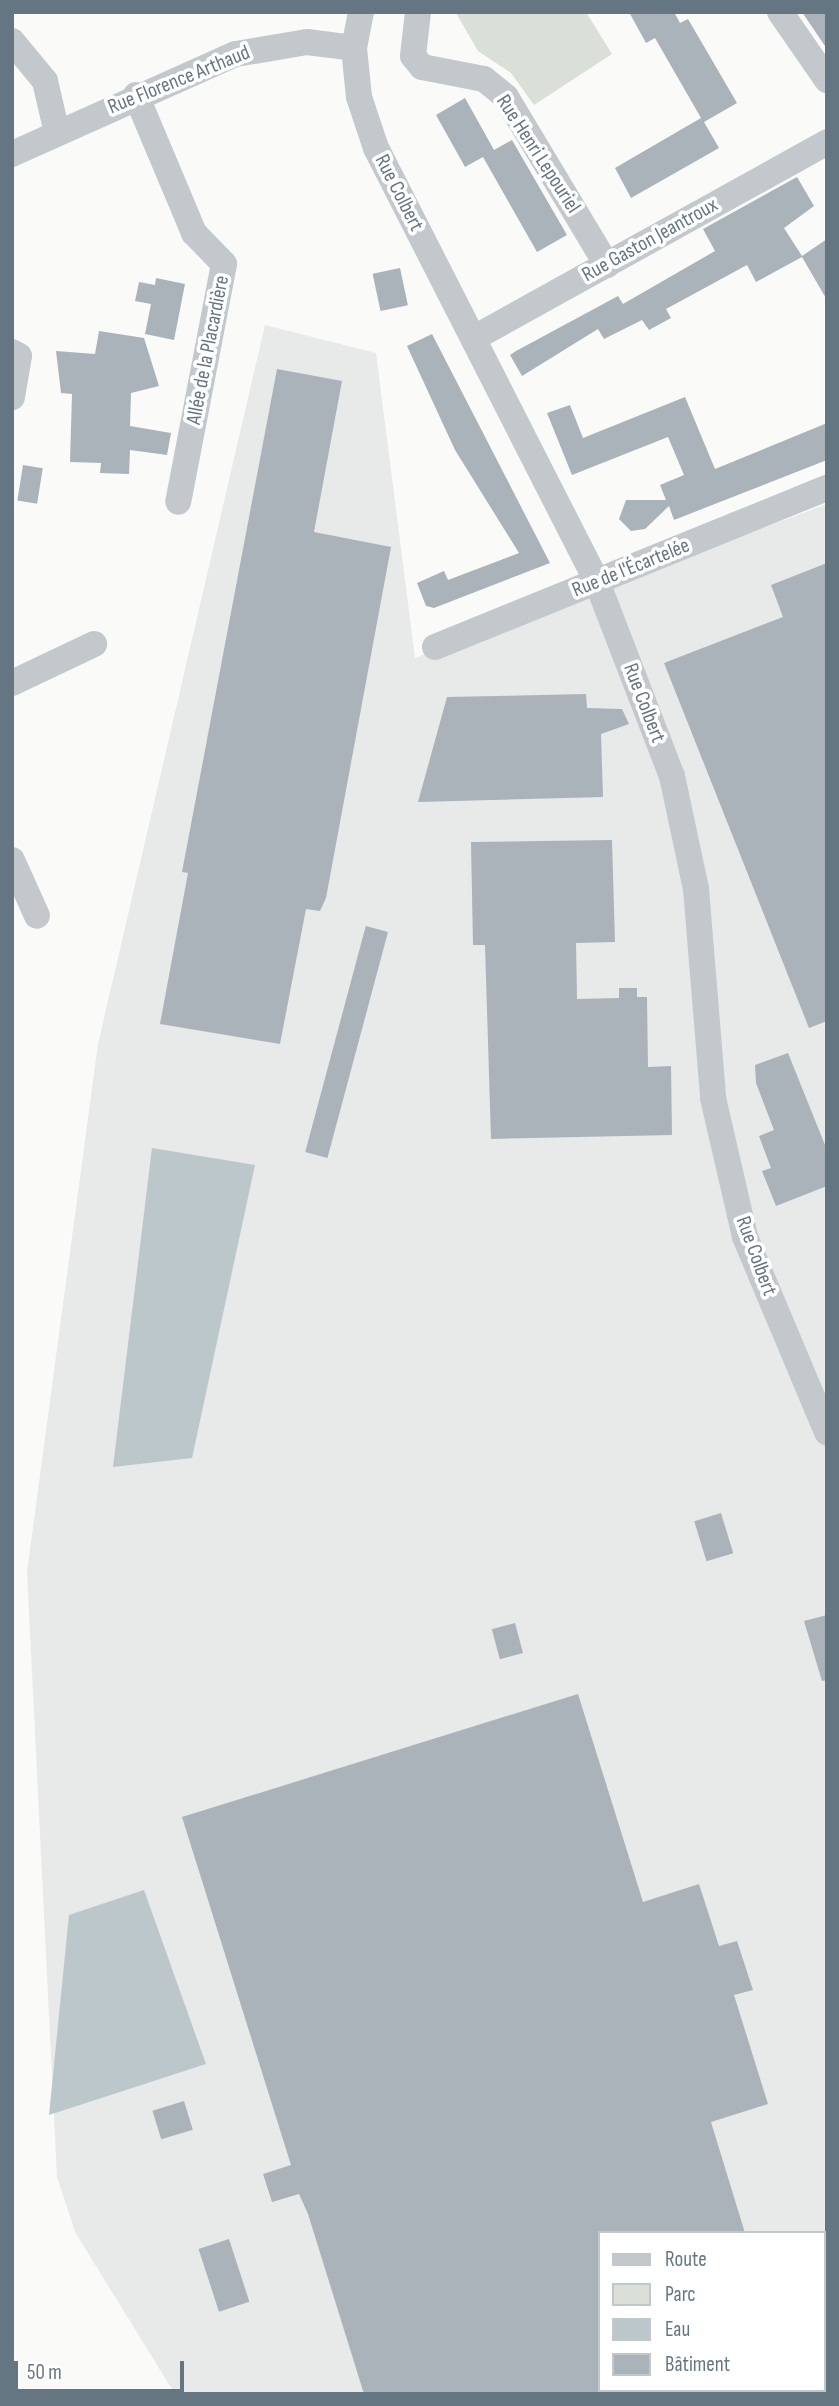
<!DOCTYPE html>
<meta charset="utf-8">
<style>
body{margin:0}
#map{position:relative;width:839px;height:2406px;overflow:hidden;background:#fafaf8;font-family:"Sofia Sans Condensed",sans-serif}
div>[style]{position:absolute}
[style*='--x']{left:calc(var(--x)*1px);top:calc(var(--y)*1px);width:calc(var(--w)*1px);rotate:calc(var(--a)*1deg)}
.built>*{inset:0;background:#e8e9e9}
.green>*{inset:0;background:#dadfd7}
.water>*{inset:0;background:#bbc7cb}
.building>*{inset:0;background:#aab3b9;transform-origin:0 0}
.minor>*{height:26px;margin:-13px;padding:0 13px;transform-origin:13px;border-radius:13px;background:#c3c8cc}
span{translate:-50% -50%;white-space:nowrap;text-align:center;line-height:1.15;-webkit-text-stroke:7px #fff;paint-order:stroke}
.street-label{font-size:21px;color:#657683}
.frame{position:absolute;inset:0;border:14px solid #657683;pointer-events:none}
.legend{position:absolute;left:598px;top:2231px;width:228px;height:161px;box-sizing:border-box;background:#fff;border:2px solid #c1c8cd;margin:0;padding:9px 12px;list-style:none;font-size:21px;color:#657683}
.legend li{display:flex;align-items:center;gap:14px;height:35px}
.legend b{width:35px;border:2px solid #c1c8cd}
.scale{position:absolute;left:14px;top:2361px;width:170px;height:32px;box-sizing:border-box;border:4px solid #657683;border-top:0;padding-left:9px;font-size:21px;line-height:24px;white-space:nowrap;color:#657683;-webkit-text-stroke:5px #fff;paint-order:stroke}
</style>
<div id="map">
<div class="built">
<i style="clip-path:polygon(evenodd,265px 325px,376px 353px,415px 658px,827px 504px,827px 2394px,175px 2394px,75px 2232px,57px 2177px,27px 1572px,98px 1044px,265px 325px,599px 2233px,823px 2233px,823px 2390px,599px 2390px,599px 2233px)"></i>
</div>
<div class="green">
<i style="clip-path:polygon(586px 12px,612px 54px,534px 105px,511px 73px,478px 51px,456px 13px)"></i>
</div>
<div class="water">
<i style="clip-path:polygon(152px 1148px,255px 1165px,192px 1458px,113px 1467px)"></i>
<i style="clip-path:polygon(144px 1890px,206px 2064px,49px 2115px,69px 1915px)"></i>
</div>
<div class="building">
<i style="clip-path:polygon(629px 12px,674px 12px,680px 23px,688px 19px,737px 103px,704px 122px,719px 148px,631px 198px,615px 168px,701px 118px,655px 38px,646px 43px)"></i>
<i style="clip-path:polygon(802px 12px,827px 12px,827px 49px)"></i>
<i style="clip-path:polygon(465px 98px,494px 150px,512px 140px,567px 235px,537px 252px,483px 157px,465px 167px,436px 115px)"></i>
<i style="clip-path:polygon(797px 177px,814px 206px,784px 228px,802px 256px,827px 239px,827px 300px,802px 257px,756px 282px,747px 265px,666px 309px,671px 318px,649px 330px,642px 320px,604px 339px,598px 329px,522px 376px,510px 355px,516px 351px,618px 296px,623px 304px,715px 251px,703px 229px)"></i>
<i style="left:400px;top:268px;width:38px;height:28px;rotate:78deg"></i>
<i style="clip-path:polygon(156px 278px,185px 284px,174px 340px,145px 334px,151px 304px,135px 301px,139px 282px,155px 285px)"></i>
<i style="clip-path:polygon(99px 331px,144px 338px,159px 386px,131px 393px,130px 426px,171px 433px,167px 455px,130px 450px,129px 474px,100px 473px,101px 463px,70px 462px,72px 394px,61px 393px,56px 351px,95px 354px)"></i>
<i style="clip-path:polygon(432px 334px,550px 563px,434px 608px,426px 606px,417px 583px,444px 571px,448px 580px,519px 553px,455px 450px,407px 346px)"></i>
<i style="clip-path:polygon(277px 369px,342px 381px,314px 532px,391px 547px,326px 898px,320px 911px,306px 909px,280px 1044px,160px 1024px,188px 873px,182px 872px)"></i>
<i style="clip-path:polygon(685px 397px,715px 469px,827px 423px,827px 460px,674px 520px,669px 506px,645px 529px,631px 531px,619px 519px,626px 500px,666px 500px,660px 485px,684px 475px,668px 437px,572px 475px,547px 413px,570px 405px,583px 438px)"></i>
<i style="left:23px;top:465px;width:20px;height:36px;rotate:9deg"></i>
<i style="clip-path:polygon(827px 563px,827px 1021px,809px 1028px,664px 663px,783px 617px,771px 585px)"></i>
<i style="clip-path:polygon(586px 694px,587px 708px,622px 709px,629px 724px,601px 734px,603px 797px,418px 802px,447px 697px)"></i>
<i style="clip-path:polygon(612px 840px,615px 942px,576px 943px,577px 999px,619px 998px,619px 988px,637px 988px,637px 997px,647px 997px,648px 1067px,671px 1066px,672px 1135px,491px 1139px,485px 945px,473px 945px,471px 842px)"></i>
<i style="left:388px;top:932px;width:234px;height:23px;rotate:105deg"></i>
<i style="clip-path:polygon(788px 1053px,827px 1150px,827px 1186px,776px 1206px,762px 1171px,771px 1168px,759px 1136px,774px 1130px,756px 1083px,755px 1065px)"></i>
<i style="left:721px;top:1513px;width:42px;height:28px;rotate:73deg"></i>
<i style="clip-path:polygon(827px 1615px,827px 1680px,822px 1681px,804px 1621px)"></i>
<i style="left:515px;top:1623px;width:31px;height:24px;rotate:75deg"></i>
<i style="clip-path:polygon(578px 1694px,643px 1902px,699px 1884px,719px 1946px,737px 1941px,753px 1990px,734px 1995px,768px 2104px,711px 2122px,745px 2233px,599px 2233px,599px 2394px,364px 2394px,308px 2214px,299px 2194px,272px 2202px,263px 2174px,291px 2165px,182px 1817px)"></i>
<i style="left:184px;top:2101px;width:30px;height:33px;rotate:73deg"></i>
<i style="left:229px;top:2239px;width:66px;height:32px;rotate:72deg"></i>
</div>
<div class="minor">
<i style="--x:361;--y:12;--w:37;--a:101"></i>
<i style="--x:354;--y:48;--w:49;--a:84.2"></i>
<i style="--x:359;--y:97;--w:54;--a:71.6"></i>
<i style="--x:376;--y:148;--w:487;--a:63"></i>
<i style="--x:597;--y:582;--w:208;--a:68.9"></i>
<i style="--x:672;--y:776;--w:116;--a:78"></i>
<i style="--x:696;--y:889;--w:210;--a:85.3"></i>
<i style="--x:713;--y:1098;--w:143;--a:77"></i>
<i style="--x:745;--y:1237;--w:212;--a:67.2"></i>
<i style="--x:418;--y:12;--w:44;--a:96.5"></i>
<i style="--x:413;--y:56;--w:14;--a:51"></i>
<i style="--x:422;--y:67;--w:63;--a:11"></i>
<i style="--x:484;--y:79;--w:28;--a:39"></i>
<i style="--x:506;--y:97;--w:196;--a:59"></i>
<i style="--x:780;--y:12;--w:83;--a:55.3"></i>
<i style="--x:12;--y:41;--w:52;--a:50.5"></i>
<i style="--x:45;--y:81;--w:53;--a:77"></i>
<i style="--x:136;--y:95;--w:150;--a:67.2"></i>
<i style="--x:194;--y:233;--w:43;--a:45.9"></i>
<i style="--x:224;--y:264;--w:242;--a:100.9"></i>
<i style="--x:12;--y:154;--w:245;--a:-24.1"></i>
<i style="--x:236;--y:54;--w:72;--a:-9.6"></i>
<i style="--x:307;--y:42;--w:47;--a:7.3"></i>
<i style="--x:474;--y:338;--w:404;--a:-29"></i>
<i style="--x:12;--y:352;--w:8;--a:30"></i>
<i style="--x:19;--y:356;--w:42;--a:99.7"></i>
<i style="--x:435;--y:647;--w:423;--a:-22.1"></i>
<i style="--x:12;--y:683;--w:91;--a:-25.4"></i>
<i style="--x:12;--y:860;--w:61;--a:65.9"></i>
</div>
<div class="street-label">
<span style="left:179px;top:80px;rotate:-22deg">Rue Florence Arthaud</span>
<span style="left:538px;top:154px;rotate:57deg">Rue Henri Lepouriel</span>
<span style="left:399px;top:193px;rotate:63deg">Rue Colbert</span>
<span style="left:650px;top:240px;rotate:-29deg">Rue Gaston Jeantroux</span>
<span style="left:208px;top:350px;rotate:-79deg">Allée de la Placardière</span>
<span style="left:631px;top:568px;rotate:-22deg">Rue de l'Écartelée</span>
<span style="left:644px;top:703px;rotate:69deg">Rue Colbert</span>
<span style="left:756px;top:1256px;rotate:70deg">Rue Colbert</span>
</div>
<div class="frame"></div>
<ul class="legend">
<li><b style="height:9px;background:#c3c8cc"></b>Route</li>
<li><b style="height:19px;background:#dadfd7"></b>Parc</li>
<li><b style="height:19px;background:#bbc7cb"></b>Eau</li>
<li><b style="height:19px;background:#aab3b9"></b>Bâtiment</li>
</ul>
<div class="scale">50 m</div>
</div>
